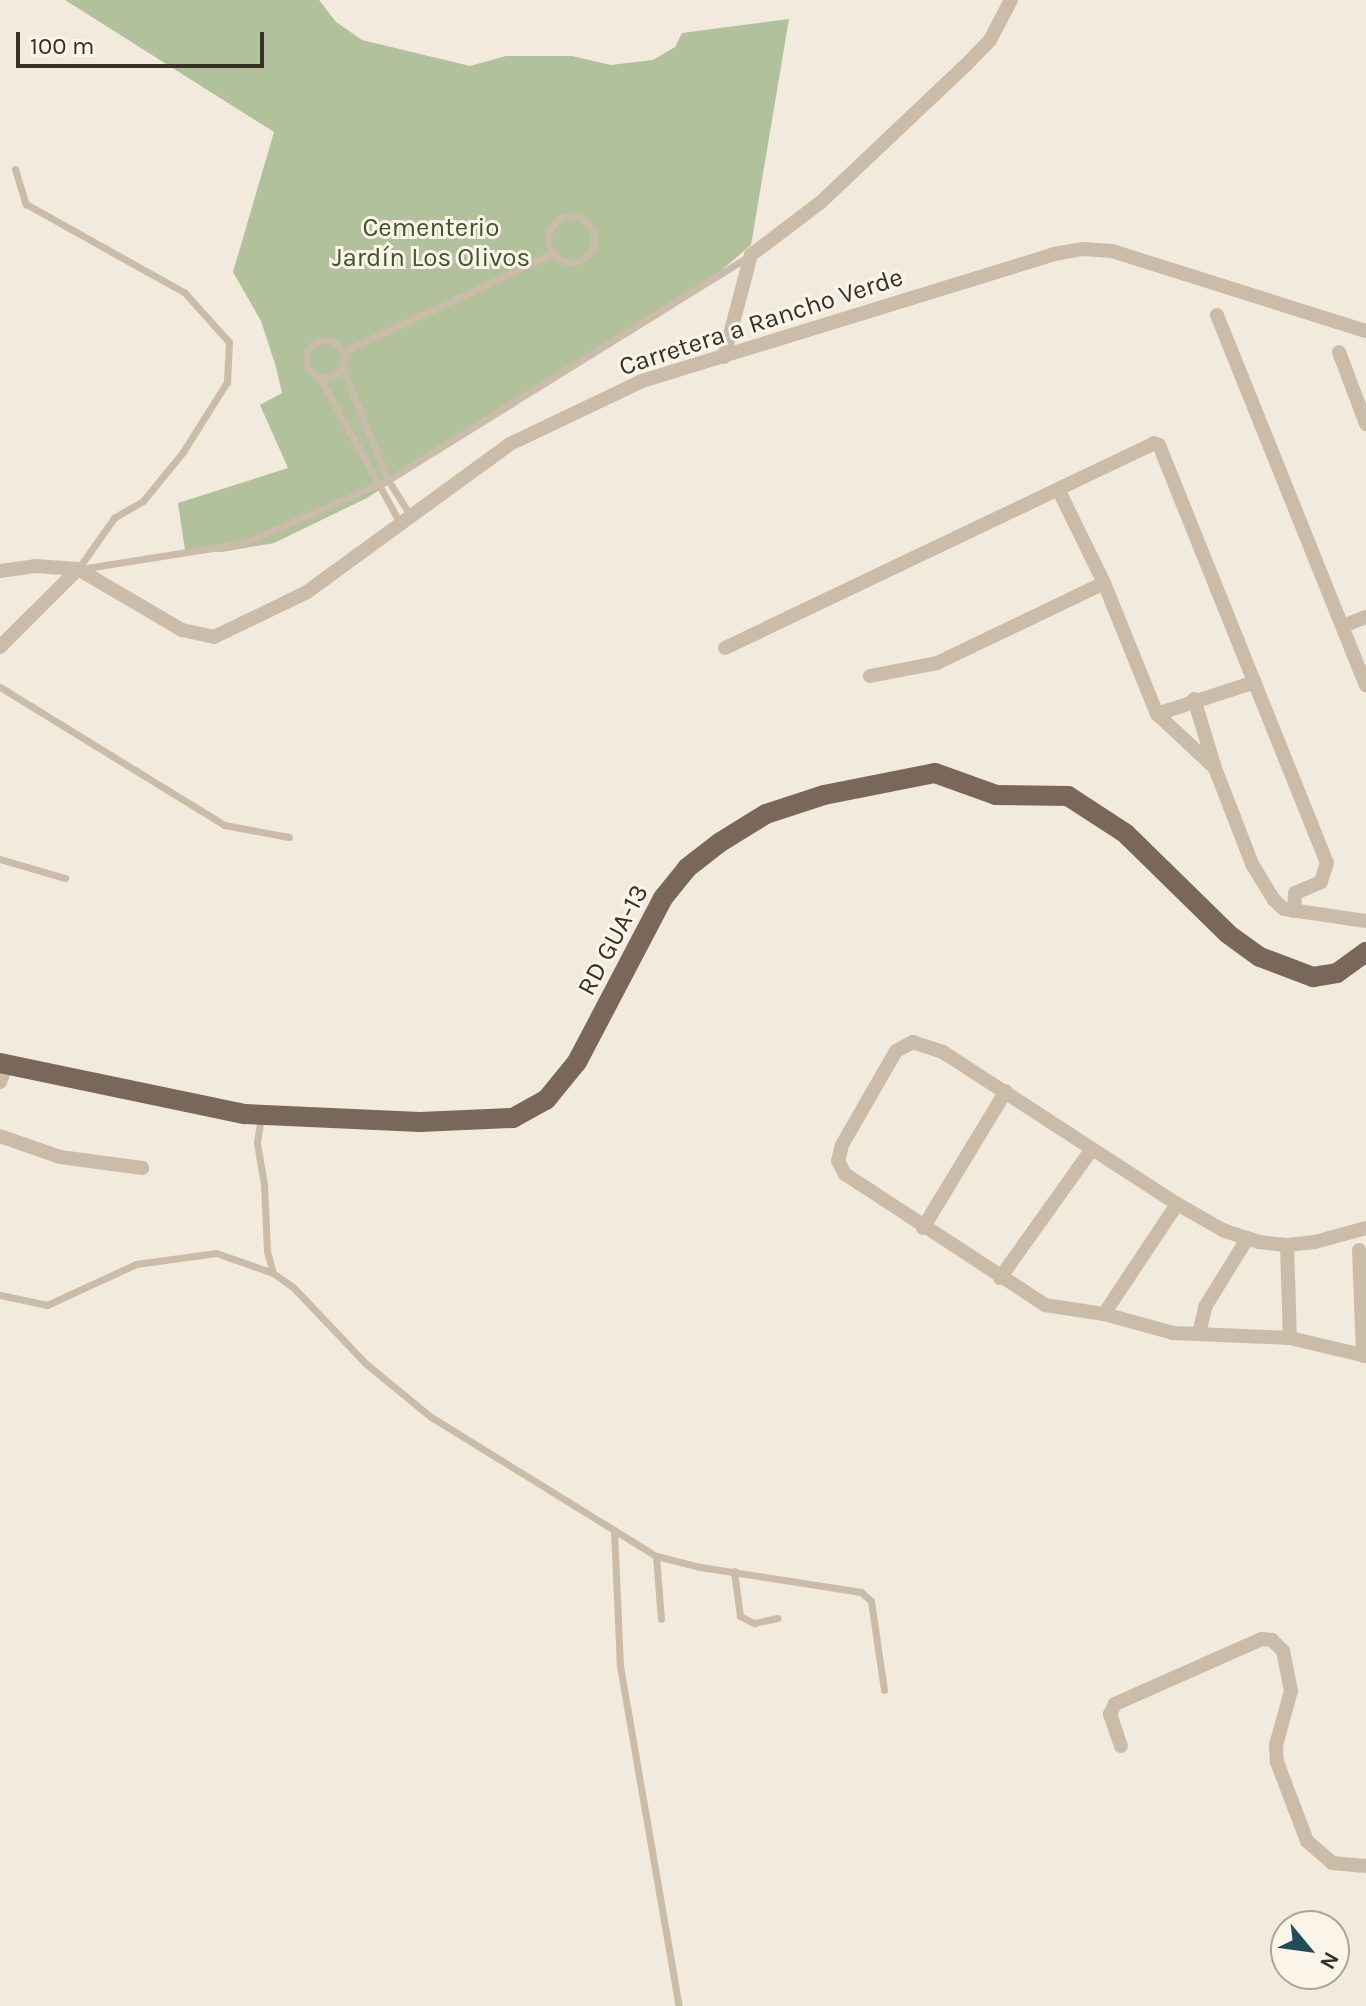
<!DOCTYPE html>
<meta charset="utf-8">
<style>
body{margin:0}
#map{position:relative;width:1366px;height:2006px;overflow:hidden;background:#f2eadc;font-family:Karla,sans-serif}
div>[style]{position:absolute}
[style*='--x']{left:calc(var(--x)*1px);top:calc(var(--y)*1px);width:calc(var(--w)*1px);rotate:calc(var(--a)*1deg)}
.green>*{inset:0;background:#b0c19c}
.lane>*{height:7px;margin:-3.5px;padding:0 3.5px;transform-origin:3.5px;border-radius:3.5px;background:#cabca8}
.lane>.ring{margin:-3.5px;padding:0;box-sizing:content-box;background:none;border:7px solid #cabca8;border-radius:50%}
.street>*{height:14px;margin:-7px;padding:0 7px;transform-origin:7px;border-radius:7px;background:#cabca8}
.primary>*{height:20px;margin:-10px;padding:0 10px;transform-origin:10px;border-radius:10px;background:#796859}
span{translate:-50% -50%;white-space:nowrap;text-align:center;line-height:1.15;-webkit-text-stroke:6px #faf4e9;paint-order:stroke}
.park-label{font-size:26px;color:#41552c}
.street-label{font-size:26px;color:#372f28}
.north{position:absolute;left:1270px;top:1910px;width:80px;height:80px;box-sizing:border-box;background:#faf4e9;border:2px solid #aca59c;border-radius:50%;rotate:119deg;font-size:22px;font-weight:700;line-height:32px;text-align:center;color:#372f28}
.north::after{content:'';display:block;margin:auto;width:28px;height:36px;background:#1e4e59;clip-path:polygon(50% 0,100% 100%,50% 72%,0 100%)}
.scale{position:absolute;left:16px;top:32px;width:248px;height:36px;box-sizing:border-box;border:4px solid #372f28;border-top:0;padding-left:10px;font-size:24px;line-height:28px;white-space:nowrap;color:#372f28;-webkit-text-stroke:6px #faf4e9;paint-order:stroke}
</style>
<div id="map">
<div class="green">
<i style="clip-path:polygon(65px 0,319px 0,336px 22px,362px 40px,470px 66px,506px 56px,572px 56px,611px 65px,653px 60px,675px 47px,682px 33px,789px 19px,751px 245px,710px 280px,367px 498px,274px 543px,222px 552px,185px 550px,178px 503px,288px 468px,260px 405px,282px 393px,276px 367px,261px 321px,233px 272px,274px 132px)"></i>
</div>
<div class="lane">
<i style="--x:15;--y:169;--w:37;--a:73"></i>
<i style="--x:26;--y:204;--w:182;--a:29.2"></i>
<i style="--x:185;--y:293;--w:66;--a:48.1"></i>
<i style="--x:229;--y:342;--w:40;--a:92.9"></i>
<i style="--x:227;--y:382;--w:83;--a:122.2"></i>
<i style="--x:183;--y:452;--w:63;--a:129.2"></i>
<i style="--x:143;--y:501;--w:34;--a:150"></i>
<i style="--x:114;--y:518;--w:62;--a:125.2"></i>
<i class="ring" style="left:548px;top:216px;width:39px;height:39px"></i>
<i class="ring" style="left:306px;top:340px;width:31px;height:31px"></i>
<i style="--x:343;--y:352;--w:232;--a:-25.2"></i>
<i style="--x:342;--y:367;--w:122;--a:67.8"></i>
<i style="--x:388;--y:480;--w:41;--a:57.8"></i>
<i style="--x:320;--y:378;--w:166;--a:61.1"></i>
<i style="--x:80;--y:569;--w:166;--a:-9"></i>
<i style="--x:244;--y:543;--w:157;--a:-23.6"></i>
<i style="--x:388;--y:480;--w:425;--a:-31.8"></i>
<i style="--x:0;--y:687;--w:263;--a:31.6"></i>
<i style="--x:224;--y:825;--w:66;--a:10.5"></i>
<i style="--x:0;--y:859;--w:68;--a:16.3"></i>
<i style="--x:261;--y:1117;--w:26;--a:99"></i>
<i style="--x:257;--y:1143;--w:42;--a:80.3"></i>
<i style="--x:264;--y:1184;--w:67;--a:87.4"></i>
<i style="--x:267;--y:1251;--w:23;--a:75"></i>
<i style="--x:273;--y:1273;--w:24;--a:35"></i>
<i style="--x:293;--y:1287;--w:105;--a:46.5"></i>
<i style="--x:365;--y:1363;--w:85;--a:39.3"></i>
<i style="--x:431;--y:1417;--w:264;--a:31.7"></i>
<i style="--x:656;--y:1556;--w:45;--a:14"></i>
<i style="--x:700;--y:1567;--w:163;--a:8.8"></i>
<i style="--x:861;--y:1592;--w:13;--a:42"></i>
<i style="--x:871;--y:1601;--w:90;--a:81.7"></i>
<i style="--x:0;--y:1295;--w:48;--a:12"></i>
<i style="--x:47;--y:1305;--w:98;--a:-24.7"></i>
<i style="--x:136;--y:1264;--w:81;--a:-7.8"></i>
<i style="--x:216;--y:1253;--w:60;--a:19.3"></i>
<i style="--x:614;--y:1530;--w:136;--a:87.5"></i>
<i style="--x:620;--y:1666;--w:345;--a:80.2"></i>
<i style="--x:656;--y:1556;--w:63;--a:85.5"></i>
<i style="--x:734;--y:1571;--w:45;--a:82.4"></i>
<i style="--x:740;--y:1616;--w:16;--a:27"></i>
<i style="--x:754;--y:1623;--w:24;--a:-12"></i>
</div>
<div class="street">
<i style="--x:1217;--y:315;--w:399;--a:68.1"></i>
<i style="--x:1339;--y:352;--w:77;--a:69.4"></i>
<i style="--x:724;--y:357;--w:106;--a:-75.2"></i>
<i style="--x:751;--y:255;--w:88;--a:-37.1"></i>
<i style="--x:821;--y:202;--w:198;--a:-43.4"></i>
<i style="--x:965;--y:66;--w:36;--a:-46"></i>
<i style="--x:990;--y:40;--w:45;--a:-62.3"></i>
<i style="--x:1058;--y:489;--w:105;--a:63.9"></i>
<i style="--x:1104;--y:583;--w:141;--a:68"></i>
<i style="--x:1157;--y:714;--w:79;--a:43"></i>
<i style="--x:0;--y:571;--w:35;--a:-8"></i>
<i style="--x:35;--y:566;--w:43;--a:4"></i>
<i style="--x:78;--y:569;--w:121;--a:30.4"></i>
<i style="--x:182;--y:630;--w:33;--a:12"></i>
<i style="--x:214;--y:637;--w:103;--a:-25.8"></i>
<i style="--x:307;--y:592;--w:251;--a:-36.1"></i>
<i style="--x:510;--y:444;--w:146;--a:-25.5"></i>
<i style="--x:642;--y:381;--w:431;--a:-17.1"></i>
<i style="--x:1054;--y:254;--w:28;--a:-10"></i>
<i style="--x:1082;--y:249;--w:30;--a:4"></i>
<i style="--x:1112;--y:251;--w:266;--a:17.5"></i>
<i style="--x:1345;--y:625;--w:22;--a:-21"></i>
<i style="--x:0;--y:647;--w:110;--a:-45"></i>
<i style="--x:725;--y:648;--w:475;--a:-25.5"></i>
<i style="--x:1154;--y:443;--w:5;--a:22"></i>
<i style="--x:1159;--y:445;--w:450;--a:68.1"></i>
<i style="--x:1327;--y:863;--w:20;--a:108"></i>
<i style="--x:1321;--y:882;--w:28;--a:157"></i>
<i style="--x:1295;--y:893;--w:18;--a:93"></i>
<i style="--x:870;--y:676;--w:68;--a:-11"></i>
<i style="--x:937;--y:663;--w:185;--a:-25.6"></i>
<i style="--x:1194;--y:699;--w:72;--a:73.1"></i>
<i style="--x:1215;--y:768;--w:103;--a:68.9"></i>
<i style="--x:1252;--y:864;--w:42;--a:58.6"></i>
<i style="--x:1274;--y:900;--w:13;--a:42"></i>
<i style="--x:1284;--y:909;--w:83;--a:8.3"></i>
<i style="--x:1157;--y:714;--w:103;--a:-18.1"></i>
<i style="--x:0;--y:1082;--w:19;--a:-69"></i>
<i style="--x:0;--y:1136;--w:64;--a:19.3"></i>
<i style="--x:60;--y:1157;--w:83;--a:7.6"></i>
<i style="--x:923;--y:1228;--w:160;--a:-58.8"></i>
<i style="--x:1366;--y:1228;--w:53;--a:164.6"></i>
<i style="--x:1315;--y:1242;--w:28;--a:174"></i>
<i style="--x:1287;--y:1245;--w:28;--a:-174"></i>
<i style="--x:1259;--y:1242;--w:38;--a:-162"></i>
<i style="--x:1223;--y:1230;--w:53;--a:-150.5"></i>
<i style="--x:1177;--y:1204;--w:279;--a:-147"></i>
<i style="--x:943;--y:1052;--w:32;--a:-162"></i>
<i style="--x:913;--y:1042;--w:19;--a:152"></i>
<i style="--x:896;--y:1051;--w:108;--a:119.9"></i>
<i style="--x:842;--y:1145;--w:16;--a:104"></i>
<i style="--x:838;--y:1161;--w:15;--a:62"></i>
<i style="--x:845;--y:1174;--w:239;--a:33.2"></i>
<i style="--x:1045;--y:1305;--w:60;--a:8.7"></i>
<i style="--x:1104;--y:1314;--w:72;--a:15.4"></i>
<i style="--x:1173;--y:1333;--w:117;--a:2.4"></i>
<i style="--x:1290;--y:1338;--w:78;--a:13.3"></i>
<i style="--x:1287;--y:1245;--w:93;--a:88.2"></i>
<i style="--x:1359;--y:1250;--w:106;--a:87.8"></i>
<i style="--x:1000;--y:1278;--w:158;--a:-54.5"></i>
<i style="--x:1104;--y:1314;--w:132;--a:-56.4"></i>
<i style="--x:1199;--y:1334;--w:28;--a:-77"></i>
<i style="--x:1205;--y:1307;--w:80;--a:-58.3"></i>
<i style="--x:1121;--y:1746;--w:34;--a:-109"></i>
<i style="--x:1110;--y:1714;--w:11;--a:-63"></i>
<i style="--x:1115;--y:1704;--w:161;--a:-23.9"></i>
<i style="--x:1262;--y:1639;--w:10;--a:6"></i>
<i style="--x:1272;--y:1640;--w:16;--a:45"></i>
<i style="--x:1283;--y:1651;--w:41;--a:78.7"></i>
<i style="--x:1291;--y:1691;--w:56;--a:105.5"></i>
<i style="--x:1276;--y:1745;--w:17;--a:87"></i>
<i style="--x:1277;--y:1762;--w:85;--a:69.2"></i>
<i style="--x:1307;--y:1841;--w:33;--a:41"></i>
<i style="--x:1332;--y:1863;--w:34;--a:5"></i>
</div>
<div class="primary">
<i style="--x:0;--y:1063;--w:250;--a:11.8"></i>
<i style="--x:245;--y:1114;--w:175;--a:2.6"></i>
<i style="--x:420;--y:1122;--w:93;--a:-2.5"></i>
<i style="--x:513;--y:1118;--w:38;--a:-29"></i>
<i style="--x:546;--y:1100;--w:49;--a:-50.8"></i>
<i style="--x:577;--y:1062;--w:185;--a:-62.3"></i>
<i style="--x:663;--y:898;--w:38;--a:-51"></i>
<i style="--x:687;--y:868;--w:41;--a:-38"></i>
<i style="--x:719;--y:843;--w:55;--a:-31.7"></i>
<i style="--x:766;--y:814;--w:61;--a:-18.1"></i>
<i style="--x:824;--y:795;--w:113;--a:-11.2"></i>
<i style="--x:935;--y:773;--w:65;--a:19.8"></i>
<i style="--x:996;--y:795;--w:72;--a:0.8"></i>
<i style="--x:1068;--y:796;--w:68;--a:33"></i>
<i style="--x:1125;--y:833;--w:144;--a:44.4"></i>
<i style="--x:1228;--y:934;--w:39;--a:36"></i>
<i style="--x:1260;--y:957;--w:57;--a:20.7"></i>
<i style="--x:1313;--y:977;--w:24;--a:-9"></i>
<i style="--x:1337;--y:973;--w:36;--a:-36"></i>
</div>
<div class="park-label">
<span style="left:431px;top:243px">Cementerio<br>Jardín Los Olivos</span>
</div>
<div class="street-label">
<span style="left:761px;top:322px;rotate:-18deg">Carretera a Rancho Verde</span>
<span style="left:613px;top:940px;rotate:-62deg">RD GUA-13</span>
</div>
<div class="north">N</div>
<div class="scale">100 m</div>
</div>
